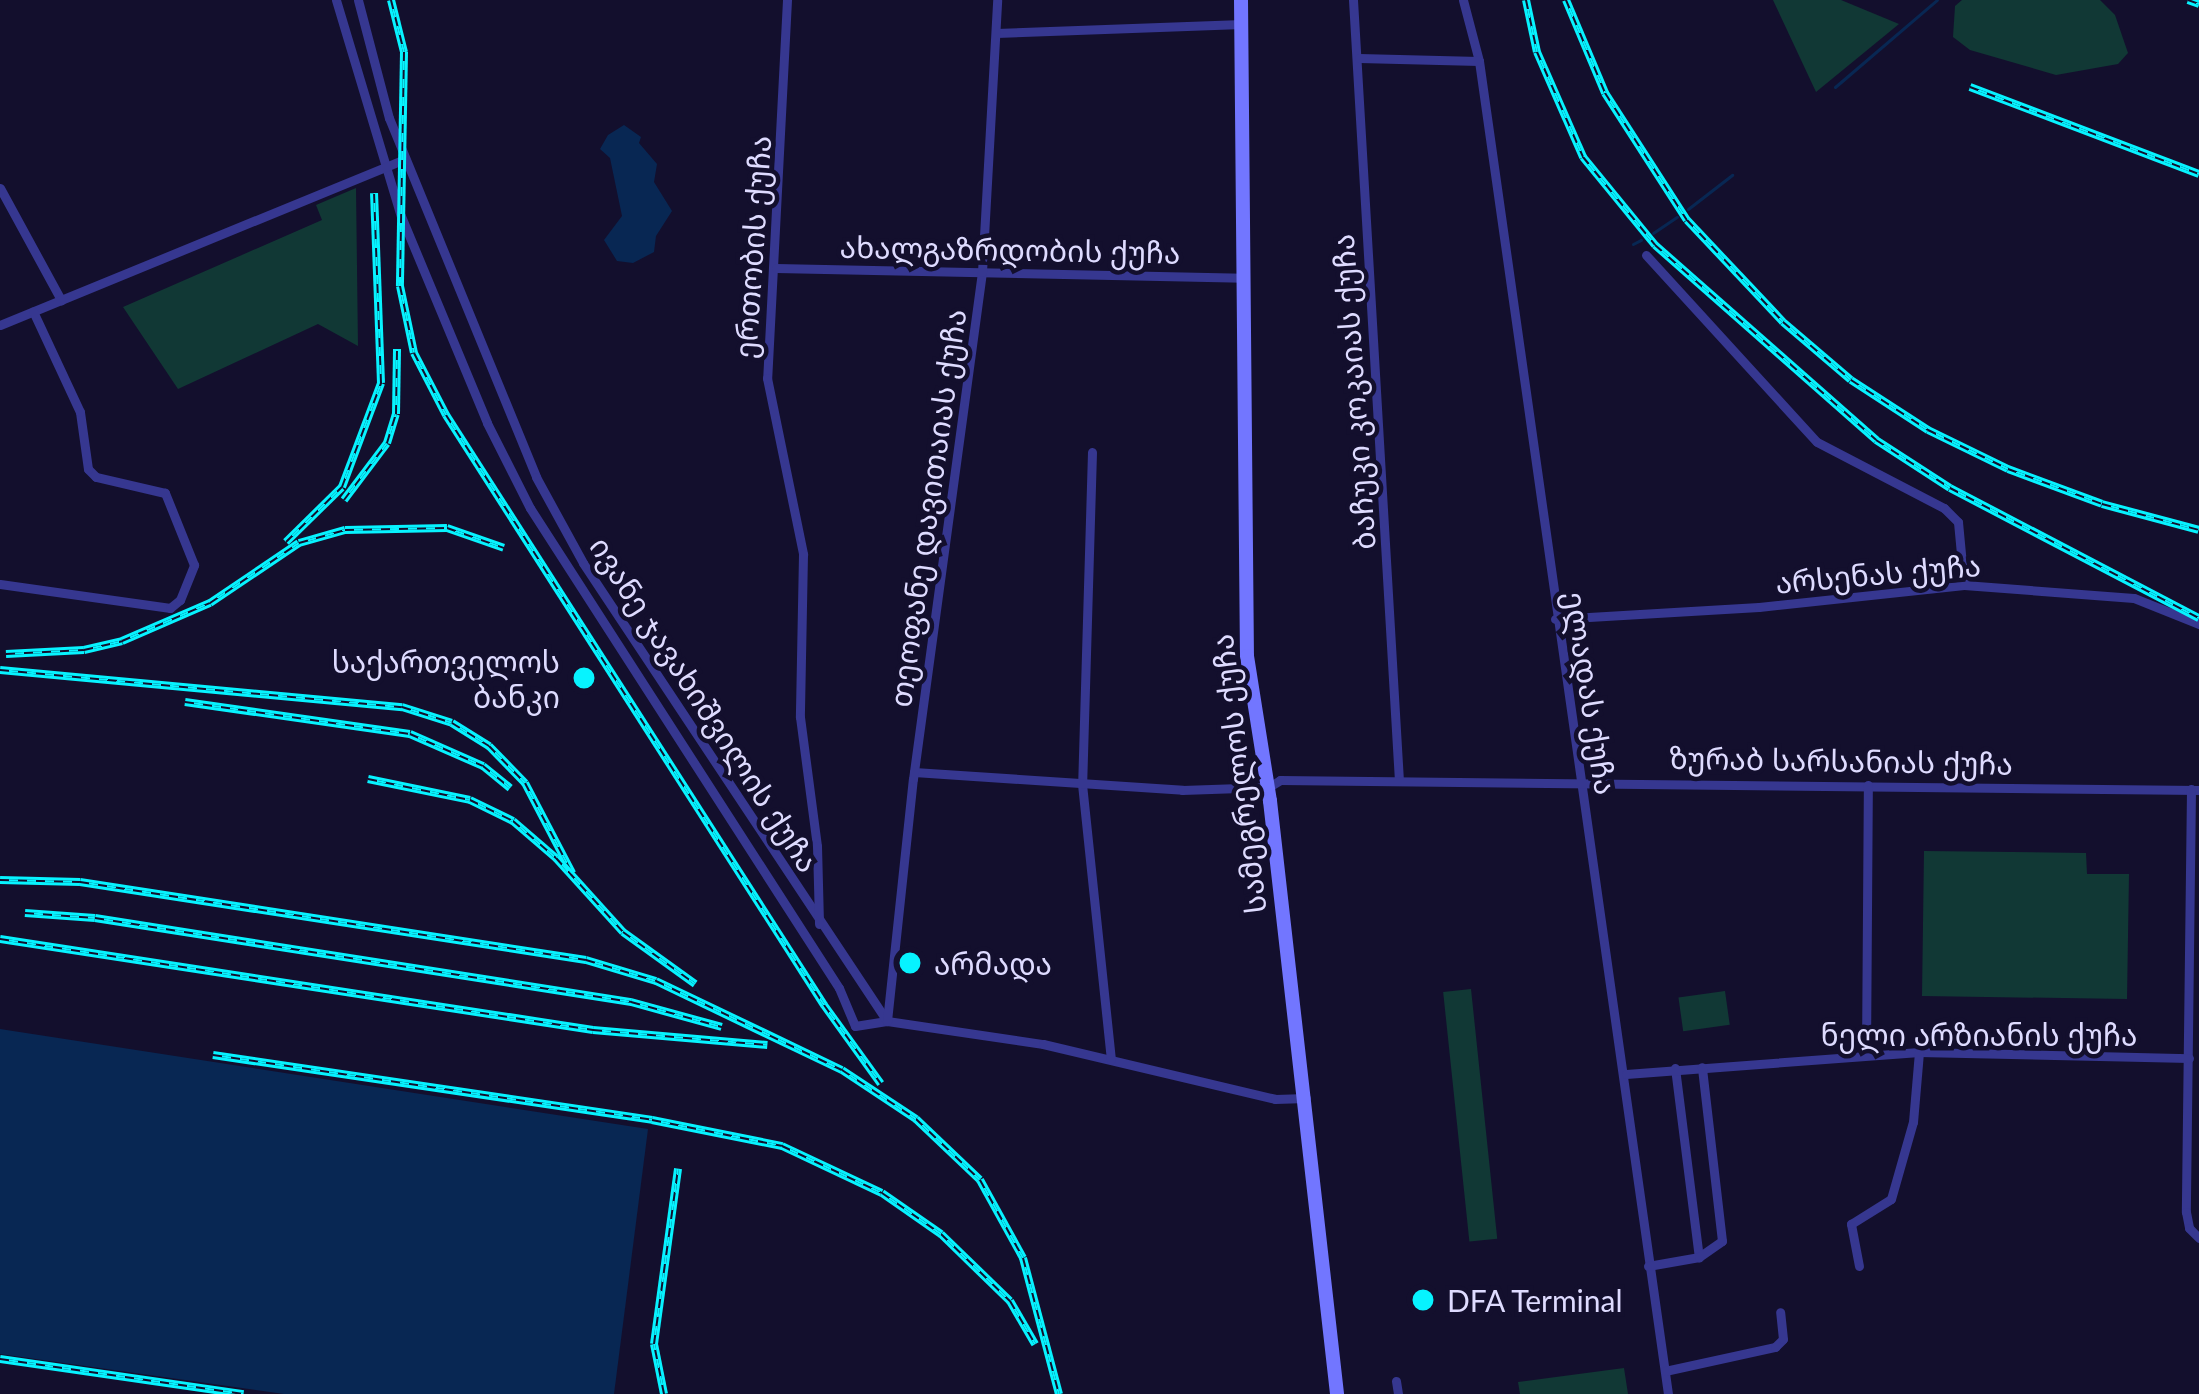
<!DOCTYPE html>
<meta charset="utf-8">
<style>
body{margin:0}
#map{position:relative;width:2199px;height:1394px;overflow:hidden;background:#130f2d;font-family:Lato,"Noto Sans Georgian",sans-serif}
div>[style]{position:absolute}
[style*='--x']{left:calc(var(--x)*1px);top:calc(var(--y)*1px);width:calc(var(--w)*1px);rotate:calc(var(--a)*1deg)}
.green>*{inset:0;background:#113835;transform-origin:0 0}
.water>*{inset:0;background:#082753}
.stream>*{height:3px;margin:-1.5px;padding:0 1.5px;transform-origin:1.5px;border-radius:1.5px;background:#082753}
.minor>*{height:9px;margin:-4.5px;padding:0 4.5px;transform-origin:4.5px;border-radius:4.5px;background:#363790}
.secondary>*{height:14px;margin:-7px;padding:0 7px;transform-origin:7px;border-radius:7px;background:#7276ff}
.rail>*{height:8px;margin-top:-4px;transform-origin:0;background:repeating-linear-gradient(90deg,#130f2d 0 9px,#07f3ff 0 18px);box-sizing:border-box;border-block:3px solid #07f3ff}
.dots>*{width:33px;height:33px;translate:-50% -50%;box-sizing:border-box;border:6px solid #130f2d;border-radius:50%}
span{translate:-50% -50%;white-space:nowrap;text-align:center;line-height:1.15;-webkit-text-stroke:9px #130f2d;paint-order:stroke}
.street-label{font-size:30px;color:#dedbff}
.poi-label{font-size:30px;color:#dedbff}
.right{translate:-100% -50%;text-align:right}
.left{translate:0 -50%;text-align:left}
</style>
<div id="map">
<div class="green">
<i style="clip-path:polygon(1773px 0,1841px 0,1899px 24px,1816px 92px)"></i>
<i style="clip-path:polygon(1962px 0,2100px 0,2115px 15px,2128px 53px,2118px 64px,2056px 75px,1970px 50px,1953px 37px,1955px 6px)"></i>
<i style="clip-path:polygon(356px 188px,358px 346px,318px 324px,178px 389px,123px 307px,322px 220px,316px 205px)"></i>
<i style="clip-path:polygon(1924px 851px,2086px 853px,2087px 874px,2129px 874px,2127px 999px,1922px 996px)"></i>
<i style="left:1471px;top:989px;width:251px;height:28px;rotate:84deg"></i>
<i style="left:1725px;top:991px;width:34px;height:47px;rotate:82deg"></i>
<i style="clip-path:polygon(1624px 1368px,1628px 1394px,1520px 1394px,1518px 1382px)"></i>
</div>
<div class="water">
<i style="clip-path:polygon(624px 125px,641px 137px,639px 143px,657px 164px,654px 182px,672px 211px,656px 236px,654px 252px,633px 263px,617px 261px,604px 240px,622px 216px,610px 158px,600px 149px,608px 135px)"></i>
<i style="clip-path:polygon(0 1029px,648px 1129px,614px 1394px,284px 1394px,0 1354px)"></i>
</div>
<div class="stream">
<i style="--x:1835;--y:87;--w:134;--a:-40.5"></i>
<i style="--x:1688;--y:209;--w:56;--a:-37.7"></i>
<i style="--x:1653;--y:233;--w:29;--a:-34"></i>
<i style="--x:1633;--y:244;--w:9;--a:-27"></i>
</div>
<div class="minor">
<i style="--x:336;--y:0;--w:226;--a:73.3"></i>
<i style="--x:401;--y:216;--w:224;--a:67.4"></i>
<i style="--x:487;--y:423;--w:95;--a:63.2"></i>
<i style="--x:530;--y:508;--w:571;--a:57.23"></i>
<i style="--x:839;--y:988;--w:41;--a:67.2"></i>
<i style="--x:855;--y:1026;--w:32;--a:-9"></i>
<i style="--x:887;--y:1021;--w:158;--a:8.4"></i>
<i style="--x:1043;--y:1044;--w:238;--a:13.3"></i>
<i style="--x:1275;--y:1099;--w:31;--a:-2"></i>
<i style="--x:358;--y:0;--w:122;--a:75.3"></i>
<i style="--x:389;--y:118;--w:388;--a:67.7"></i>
<i style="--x:536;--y:477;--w:98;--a:61.3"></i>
<i style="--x:583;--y:563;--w:550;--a:56.43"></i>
<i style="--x:787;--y:0;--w:379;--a:93"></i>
<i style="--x:767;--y:378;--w:180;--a:78.4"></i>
<i style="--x:803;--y:554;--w:163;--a:91.1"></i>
<i style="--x:800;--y:717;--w:130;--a:82.5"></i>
<i style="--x:817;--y:846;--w:78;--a:88.5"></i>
<i style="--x:1353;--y:0;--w:782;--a:86.63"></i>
<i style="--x:1463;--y:0;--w:63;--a:75.3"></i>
<i style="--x:1479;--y:61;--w:1346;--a:81.93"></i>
<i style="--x:996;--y:33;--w:246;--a:-2.1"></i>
<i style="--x:1359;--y:58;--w:120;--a:1.4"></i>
<i style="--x:0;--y:188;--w:128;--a:61.4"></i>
<i style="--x:1646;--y:255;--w:253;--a:47.6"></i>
<i style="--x:1817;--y:442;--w:143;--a:27.5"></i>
<i style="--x:1944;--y:508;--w:20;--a:45"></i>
<i style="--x:1958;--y:522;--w:63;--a:84.6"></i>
<i style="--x:776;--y:268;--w:467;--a:1.2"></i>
<i style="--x:0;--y:325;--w:438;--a:-22.3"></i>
<i style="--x:1092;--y:452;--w:332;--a:91.7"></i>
<i style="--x:1082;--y:784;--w:277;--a:84"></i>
<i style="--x:0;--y:584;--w:172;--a:8"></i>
<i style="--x:170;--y:608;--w:13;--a:-39"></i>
<i style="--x:180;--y:600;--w:38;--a:-68"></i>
<i style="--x:194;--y:565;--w:78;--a:-111.9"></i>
<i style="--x:165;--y:493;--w:71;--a:-166.9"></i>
<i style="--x:96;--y:477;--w:11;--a:-135"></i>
<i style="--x:88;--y:469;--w:58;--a:-98"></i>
<i style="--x:80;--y:412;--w:111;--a:-115"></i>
<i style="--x:1555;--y:619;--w:204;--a:-3.4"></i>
<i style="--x:1759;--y:607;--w:206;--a:-6.1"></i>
<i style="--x:1964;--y:585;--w:170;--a:4.4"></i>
<i style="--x:2134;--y:598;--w:70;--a:21.8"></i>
<i style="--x:914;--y:772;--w:269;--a:3.8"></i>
<i style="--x:1182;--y:790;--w:87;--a:-2"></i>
<i style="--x:1269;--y:787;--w:13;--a:-32"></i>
<i style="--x:1280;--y:780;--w:919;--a:0.62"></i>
<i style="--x:2191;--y:789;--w:423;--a:90.7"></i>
<i style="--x:2186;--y:1212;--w:16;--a:79"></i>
<i style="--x:2189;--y:1228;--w:14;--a:45"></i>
<i style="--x:887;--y:1021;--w:243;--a:-83.9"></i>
<i style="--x:913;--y:779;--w:512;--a:-82.25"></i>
<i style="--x:982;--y:272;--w:272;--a:-86.8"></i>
<i style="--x:1866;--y:1054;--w:269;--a:-89.6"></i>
<i style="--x:1675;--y:1068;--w:191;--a:82.8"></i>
<i style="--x:1626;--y:1074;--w:294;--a:-4.3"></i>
<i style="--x:1919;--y:1052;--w:270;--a:1.3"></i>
<i style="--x:1648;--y:1266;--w:52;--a:-10"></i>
<i style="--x:1699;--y:1257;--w:28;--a:-35"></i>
<i style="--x:1722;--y:1241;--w:175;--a:-96.6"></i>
<i style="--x:1859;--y:1266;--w:43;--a:-100.8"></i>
<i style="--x:1851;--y:1224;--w:47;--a:-32"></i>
<i style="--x:1891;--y:1199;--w:80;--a:-74.1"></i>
<i style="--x:1913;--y:1122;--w:70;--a:-85.1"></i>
<i style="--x:1665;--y:1371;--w:113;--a:-12.3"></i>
<i style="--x:1775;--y:1347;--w:11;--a:-45"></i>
<i style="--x:1783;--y:1339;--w:27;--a:-96"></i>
<i style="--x:1396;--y:1381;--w:13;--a:81"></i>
</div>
<div class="secondary">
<i style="--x:1241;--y:0;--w:656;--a:89.48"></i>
<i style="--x:1247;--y:656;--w:147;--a:81"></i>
<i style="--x:1270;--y:801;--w:597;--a:83.55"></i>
</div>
<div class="rail">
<i style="--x:391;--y:0;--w:54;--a:76"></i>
<i style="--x:404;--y:52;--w:234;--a:91"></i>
<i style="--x:400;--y:286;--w:68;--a:78.2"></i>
<i style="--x:414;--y:353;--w:70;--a:62.7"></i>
<i style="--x:446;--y:415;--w:701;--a:57.35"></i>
<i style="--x:824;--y:1005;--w:97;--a:54.2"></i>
<i style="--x:1526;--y:0;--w:53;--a:78.1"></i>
<i style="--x:1537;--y:52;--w:115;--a:66.3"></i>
<i style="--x:1583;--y:157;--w:114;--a:50.7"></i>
<i style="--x:1655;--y:245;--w:295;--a:41.4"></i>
<i style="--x:1876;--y:440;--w:88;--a:33"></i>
<i style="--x:1950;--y:488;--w:281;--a:27.6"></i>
<i style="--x:1566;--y:0;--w:101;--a:67.2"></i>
<i style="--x:1605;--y:93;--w:151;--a:57.2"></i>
<i style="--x:1687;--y:220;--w:140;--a:46.7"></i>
<i style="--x:1783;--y:322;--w:89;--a:40.5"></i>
<i style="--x:1851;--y:380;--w:92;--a:33"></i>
<i style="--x:1928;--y:430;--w:89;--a:26"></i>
<i style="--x:2008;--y:469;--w:100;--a:20.4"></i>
<i style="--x:2102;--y:504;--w:100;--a:15"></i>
<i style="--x:2188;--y:0;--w:12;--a:20"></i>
<i style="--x:1970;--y:87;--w:245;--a:20.8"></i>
<i style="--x:344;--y:500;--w:71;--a:-53"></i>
<i style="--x:387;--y:443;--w:30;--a:-73"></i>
<i style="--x:396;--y:414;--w:65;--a:-89.1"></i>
<i style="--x:286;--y:542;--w:78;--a:-44.5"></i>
<i style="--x:342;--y:487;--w:111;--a:-69.4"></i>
<i style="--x:381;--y:383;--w:190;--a:-92.1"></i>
<i style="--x:6;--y:654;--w:78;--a:-2.9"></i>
<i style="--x:84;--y:650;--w:39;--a:-13"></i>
<i style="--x:122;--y:641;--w:96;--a:-23.4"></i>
<i style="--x:210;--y:603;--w:107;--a:-34"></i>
<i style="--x:299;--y:543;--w:48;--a:-15.8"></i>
<i style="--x:345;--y:530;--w:102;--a:-1.1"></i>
<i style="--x:447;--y:528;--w:60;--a:19.3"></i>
<i style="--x:0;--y:670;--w:404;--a:5.3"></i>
<i style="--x:402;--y:707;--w:52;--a:17.7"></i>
<i style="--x:452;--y:723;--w:44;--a:31.9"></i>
<i style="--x:489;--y:746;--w:52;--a:45.8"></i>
<i style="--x:525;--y:783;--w:102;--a:62.4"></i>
<i style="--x:185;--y:702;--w:227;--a:8.1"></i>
<i style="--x:410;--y:734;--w:80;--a:23.7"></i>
<i style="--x:483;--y:766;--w:35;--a:39"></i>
<i style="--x:368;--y:779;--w:104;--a:11.6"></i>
<i style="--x:470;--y:800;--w:48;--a:26"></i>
<i style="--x:513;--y:821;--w:57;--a:40.7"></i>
<i style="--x:556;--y:858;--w:100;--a:47.8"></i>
<i style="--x:623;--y:932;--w:89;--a:35.8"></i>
<i style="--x:0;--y:880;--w:80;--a:1.4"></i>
<i style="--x:80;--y:882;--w:512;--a:8.76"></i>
<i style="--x:586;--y:960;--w:73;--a:16.7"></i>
<i style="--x:656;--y:981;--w:206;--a:25.6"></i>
<i style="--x:842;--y:1070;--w:89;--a:33.5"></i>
<i style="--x:916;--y:1119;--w:88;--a:43.6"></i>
<i style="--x:980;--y:1180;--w:89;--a:61.1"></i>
<i style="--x:1023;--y:1258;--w:141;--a:75.2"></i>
<i style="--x:25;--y:913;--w:70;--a:4.1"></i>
<i style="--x:95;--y:918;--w:543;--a:8.91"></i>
<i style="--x:631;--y:1002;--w:94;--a:15.4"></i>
<i style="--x:0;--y:939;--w:600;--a:8.72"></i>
<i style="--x:593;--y:1030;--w:175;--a:4.9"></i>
<i style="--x:213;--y:1055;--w:444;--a:8.4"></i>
<i style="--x:652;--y:1120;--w:133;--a:11.3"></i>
<i style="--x:782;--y:1146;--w:110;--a:25.2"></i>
<i style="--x:882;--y:1193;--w:72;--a:34.8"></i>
<i style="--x:941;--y:1234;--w:96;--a:44.2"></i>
<i style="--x:1010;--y:1301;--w:50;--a:59.8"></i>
<i style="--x:0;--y:1359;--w:246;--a:8.2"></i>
<i style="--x:664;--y:1394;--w:51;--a:-101.3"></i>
<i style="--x:654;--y:1344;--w:177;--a:-82.2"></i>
</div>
<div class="dots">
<i style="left:584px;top:678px;background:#07f3ff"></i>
<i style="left:910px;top:963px;background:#07f3ff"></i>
<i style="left:1423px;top:1300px;background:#07f3ff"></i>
</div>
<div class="street-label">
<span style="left:752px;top:247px;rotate:-86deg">ერთობის ქუჩა</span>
<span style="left:1010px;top:249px;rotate:1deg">ახალგაზრდობის ქუჩა</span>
<span style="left:1353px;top:392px;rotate:-94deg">ბაჩუკი კოკაიას ქუჩა</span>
<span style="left:927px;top:508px;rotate:-82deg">თეოფანე დავითაიას ქუჩა</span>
<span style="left:1878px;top:573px;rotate:-5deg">არსენას ქუჩა</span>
<span style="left:1591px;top:693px;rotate:81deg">ელადას ქუჩა</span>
<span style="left:705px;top:704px;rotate:57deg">ივანე ჯავახიშვილის ქუჩა</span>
<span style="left:1841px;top:760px;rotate:1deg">ზურაბ სარსანიას ქუჩა</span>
<span style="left:1238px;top:774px;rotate:-97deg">სამეგრელოს ქუჩა</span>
<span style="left:1979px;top:1034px">ნელი არზიანის ქუჩა</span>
</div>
<div class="poi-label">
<span class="right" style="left:560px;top:678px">საქართველოს<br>ბანკი</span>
<span class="left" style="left:934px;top:963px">არმადა</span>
<span class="left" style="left:1447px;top:1300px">DFA Terminal</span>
</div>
</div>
